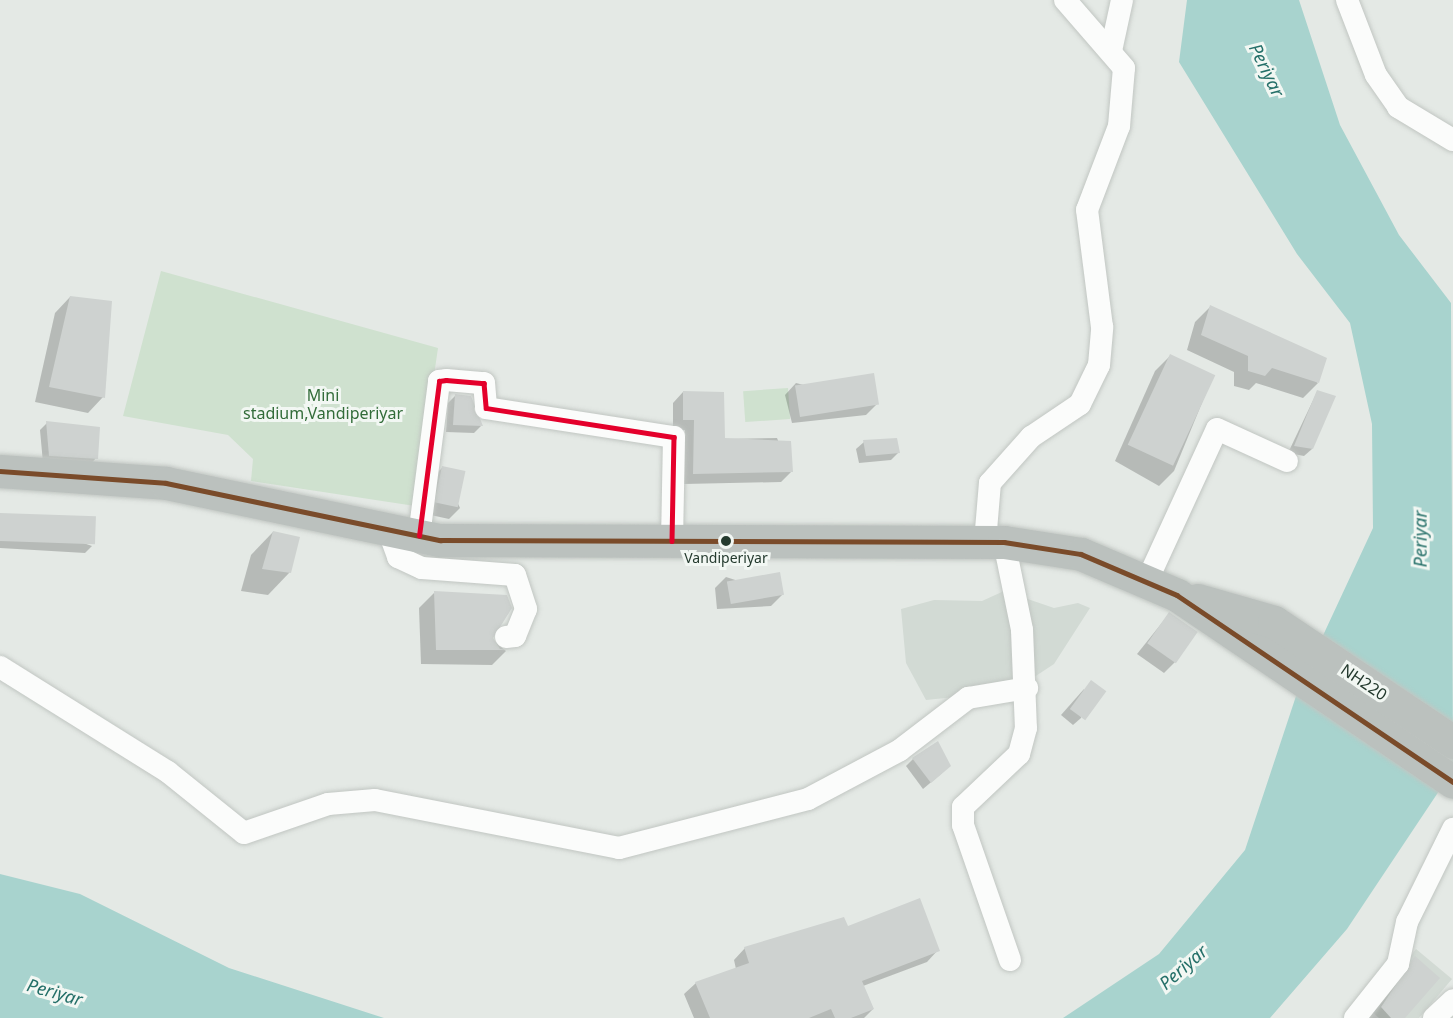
<!DOCTYPE html>
<style>
body{margin:0}
#map{position:relative;width:1453px;height:1018px;overflow:hidden;background:#e4e9e5;font-family:"Noto Sans",sans-serif}
div>[style]{position:absolute}
[style*='--x']{left:calc(var(--x)*1px);top:calc(var(--y)*1px);width:calc(var(--w)*1px);rotate:calc(var(--a)*1deg)}
.built>*{inset:0;background:#d2dad4}
.green>*{inset:0;background:#cfe1cf;transform-origin:0 0}
.water>*{inset:0;background:#a8d3ce}
.shadow>*{inset:0;background:#0003}
.building>*{inset:0;background:#ced2d0;transform-origin:0 0}
.roads{filter:drop-shadow(0 0 2px #c1c6c2) drop-shadow(0 0 2px #c1c6c2)}
.minor>*{height:22px;margin:-11px;padding:0 11px;transform-origin:11px;border-radius:11px;background:#fbfcfb}
.highway>*{height:33px;margin:-16.5px;padding:0 16.5px;transform-origin:16.5px;border-radius:16.5px;background:#bbc1be}
.bus-1>*{height:4.5px;margin:-2.25px;padding:0 2.25px;transform-origin:2.25px;border-radius:2.25px;background:#7a4b2a}
.bus-2>*{height:4.5px;margin:-2.25px;padding:0 2.25px;transform-origin:2.25px;border-radius:2.25px;background:#e4002b}
.dots>*{width:16px;height:16px;translate:-50% -50%;box-sizing:border-box;border:3px solid #f2f7f3;border-radius:50%}
span{translate:-50% -50%;white-space:nowrap;text-align:center;line-height:1.15;-webkit-text-stroke:6px #f2f7f3;paint-order:stroke}
.bus-label{font-size:14px;color:#243a2e}
.park-label{font-size:16px;color:#326c39}
.street-label{font-size:16px;color:#243a2e}
.water-label{font-size:18px;color:#246f68;font-style:italic}
</style>
<div id="map">
<div class="built">
<i style="clip-path:polygon(1004px 591px,1054px 608px,1078px 603px,1090px 608px,1054px 664px,1013px 691px,926px 700px,906px 663px,901px 609px,934px 600px,982px 601px)"></i>
<i style="clip-path:polygon(1416px 949px,1452px 979px,1419px 1018px,1379px 1018px,1369px 1009px)"></i>
</div>
<div class="green">
<i style="clip-path:polygon(161px 271px,438px 348px,415px 506px,251px 481px,253px 459px,228px 435px,123px 416px)"></i>
<i style="left:788px;top:388px;width:31px;height:45px;rotate:86deg"></i>
</div>
<div class="water">
<i style="clip-path:polygon(1187px 0,1299px 0,1340px 125px,1399px 235px,1451px 303px,1453px 770px,1347px 929px,1270px 1018px,1063px 1018px,1159px 954px,1245px 850px,1299px 687px,1373px 528px,1372px 424px,1350px 323px,1297px 254px,1179px 62px)"></i>
<i style="clip-path:polygon(0 874px,80px 894px,229px 968px,384px 1018px,0 1018px)"></i>
</div>
<div class="shadow">
<i style="clip-path:polygon(70px 297px,103px 397px,88px 413px,35px 402px,55px 313px)"></i>
<i style="clip-path:polygon(1210px 307px,1318px 383px,1303px 398px,1256px 383px,1249px 390px,1234px 386px,1234px 372px,1187px 350px,1195px 322px)"></i>
<i style="clip-path:polygon(1170px 356px,1213px 376px,1174px 471px,1159px 486px,1115px 461px,1155px 371px)"></i>
<i style="clip-path:polygon(796px 383px,877px 404px,866px 415px,792px 423px,785px 395px)"></i>
<i style="clip-path:polygon(683px 392px,723px 439px,777px 438px,791px 472px,781px 482px,684px 484px,685px 430px,673px 430px,673px 403px)"></i>
<i style="clip-path:polygon(1317px 392px,1312px 449px,1304px 456px,1288px 453px)"></i>
<i style="clip-path:polygon(455px 396px,481px 426px,474px 433px,446px 432px,448px 403px)"></i>
<i style="clip-path:polygon(47px 423px,96px 458px,89px 466px,43px 463px,40px 430px)"></i>
<i style="clip-path:polygon(864px 442px,898px 453px,891px 460px,859px 463px,856px 449px)"></i>
<i style="clip-path:polygon(442px 468px,460px 508px,449px 519px,426px 514px,431px 479px)"></i>
<i style="clip-path:polygon(0 514px,92px 546px,85px 553px,0 548px)"></i>
<i style="clip-path:polygon(273px 532px,290px 572px,268px 595px,241px 591px,251px 555px)"></i>
<i style="clip-path:polygon(726px 577px,782px 595px,771px 606px,717px 609px,715px 588px)"></i>
<i style="clip-path:polygon(434px 593px,506px 651px,492px 665px,421px 664px,419px 608px)"></i>
<i style="clip-path:polygon(1169px 614px,1175px 662px,1164px 673px,1137px 654px)"></i>
<i style="clip-path:polygon(1084px 689px,1081px 718px,1073px 725px,1061px 715px)"></i>
<i style="clip-path:polygon(913px 759px,942px 773px,923px 789px,906px 766px)"></i>
<i style="clip-path:polygon(848px 928px,938px 950px,927px 962px,863px 986px,873px 1009px,864px 1018px,694px 1018px,684px 994px,696px 983px,736px 969px,734px 960px,745px 948px)"></i>
<i style="clip-path:polygon(1413px 961px,1403px 1018px,1368px 1018px)"></i>
</div>
<div class="building">
<i style="clip-path:polygon(70px 296px,112px 301px,105px 398px,49px 387px)"></i>
<i style="clip-path:polygon(1210px 305px,1327px 358px,1319px 383px,1272px 368px,1265px 376px,1248px 371px,1248px 356px,1201px 335px)"></i>
<i style="left:1170px;top:354px;width:50px;height:100px;rotate:25deg"></i>
<i style="left:874px;top:373px;width:32px;height:80px;rotate:81deg"></i>
<i style="clip-path:polygon(1317px 390px,1336px 396px,1313px 449px,1294px 446px)"></i>
<i style="clip-path:polygon(683px 391px,724px 392px,725px 438px,791px 441px,793px 472px,693px 474px,694px 420px,683px 420px)"></i>
<i style="clip-path:polygon(455px 394px,471px 396px,483px 426px,453px 425px)"></i>
<i style="clip-path:polygon(46px 421px,100px 427px,98px 459px,49px 456px)"></i>
<i style="clip-path:polygon(897px 438px,900px 453px,866px 456px,863px 440px)"></i>
<i style="left:442px;top:466px;width:24px;height:37px;rotate:12deg"></i>
<i style="left:0;top:513px;width:96px;height:28px;rotate:2deg"></i>
<i style="clip-path:polygon(273px 531px,300px 537px,291px 573px,262px 569px)"></i>
<i style="left:780px;top:572px;width:23px;height:54px;rotate:80deg"></i>
<i style="clip-path:polygon(434px 591px,507px 595px,512px 608px,493px 638px,500px 649px,509px 650px,436px 650px)"></i>
<i style="left:1169px;top:612px;width:35px;height:38px;rotate:35deg"></i>
<i style="left:1091px;top:680px;width:19px;height:36px;rotate:36deg"></i>
<i style="clip-path:polygon(938px 741px,951px 766px,931px 783px,912px 758px)"></i>
<i style="clip-path:polygon(920px 898px,940px 951px,862px 981px,874px 1009px,851px 1018px,835px 1018px,831px 1009px,809px 1018px,710px 1018px,695px 982px,749px 963px,744px 947px,844px 917px,848px 926px)"></i>
<i style="clip-path:polygon(1415px 956px,1440px 978px,1405px 1018px,1391px 1018px,1381px 1007px)"></i>
</div>
<div class="roads">
<div class="minor">
<i style="--x:1347;--y:0;--w:80;--a:68.9"></i>
<i style="--x:1376;--y:75;--w:39;--a:55"></i>
<i style="--x:1398;--y:107;--w:64;--a:31"></i>
<i style="--x:1111;--y:51;--w:52;--a:-77.8"></i>
<i style="--x:388;--y:529;--w:30;--a:70"></i>
<i style="--x:398;--y:557;--w:26;--a:25"></i>
<i style="--x:422;--y:568;--w:93;--a:4.3"></i>
<i style="--x:515;--y:575;--w:36;--a:72"></i>
<i style="--x:526;--y:609;--w:29;--a:112"></i>
<i style="--x:515;--y:636;--w:9;--a:174"></i>
<i style="--x:419;--y:536;--w:156;--a:-82.6"></i>
<i style="--x:439;--y:381;--w:7;--a:-8"></i>
<i style="--x:446;--y:380;--w:38;--a:5"></i>
<i style="--x:484;--y:383;--w:25;--a:85"></i>
<i style="--x:486;--y:408;--w:190;--a:8.8"></i>
<i style="--x:674;--y:437;--w:104;--a:91.1"></i>
<i style="--x:985;--y:542;--w:59;--a:-85.2"></i>
<i style="--x:990;--y:483;--w:62;--a:-48.3"></i>
<i style="--x:1031;--y:437;--w:59;--a:-34"></i>
<i style="--x:1080;--y:404;--w:43;--a:-64"></i>
<i style="--x:1099;--y:365;--w:38;--a:-85"></i>
<i style="--x:1102;--y:327;--w:118;--a:-97.3"></i>
<i style="--x:1087;--y:210;--w:90;--a:-69.1"></i>
<i style="--x:1119;--y:126;--w:58;--a:-85.1"></i>
<i style="--x:1124;--y:68;--w:90;--a:-130.9"></i>
<i style="--x:1004;--y:542;--w:90;--a:78.4"></i>
<i style="--x:1022;--y:630;--w:98;--a:87.7"></i>
<i style="--x:1026;--y:728;--w:27;--a:105"></i>
<i style="--x:1019;--y:754;--w:77;--a:136.6"></i>
<i style="--x:963;--y:807;--w:18;--a:90"></i>
<i style="--x:963;--y:825;--w:143;--a:70.8"></i>
<i style="--x:1147;--y:581;--w:167;--a:-65.3"></i>
<i style="--x:1217;--y:429;--w:77;--a:24.6"></i>
<i style="--x:0;--y:667;--w:198;--a:32"></i>
<i style="--x:168;--y:772;--w:97;--a:38.8"></i>
<i style="--x:244;--y:833;--w:89;--a:-19"></i>
<i style="--x:328;--y:804;--w:47;--a:-4.9"></i>
<i style="--x:375;--y:800;--w:249;--a:11.1"></i>
<i style="--x:619;--y:848;--w:195;--a:-14.5"></i>
<i style="--x:808;--y:799;--w:104;--a:-28"></i>
<i style="--x:900;--y:750;--w:86;--a:-37.4"></i>
<i style="--x:968;--y:698;--w:60;--a:-9.6"></i>
<i style="--x:1355;--y:1018;--w:69;--a:-51.5"></i>
<i style="--x:1398;--y:964;--w:43;--a:-77.9"></i>
<i style="--x:1407;--y:922;--w:104;--a:-63.7"></i>
<i style="--x:1434;--y:1018;--w:26;--a:-43"></i>
</div>
<div class="highway">
<i style="--x:0;--y:471;--w:166;--a:4.1"></i>
<i style="--x:166;--y:483;--w:280;--a:11.8"></i>
<i style="--x:440;--y:540;--w:564;--a:0.2"></i>
<i style="--x:1004;--y:542;--w:78;--a:8.9"></i>
<i style="--x:1081;--y:554;--w:104;--a:23.1"></i>
<i style="--x:1177;--y:595;--w:333;--a:34.1"></i>
<i style="--x:1198;--y:600;--w:79;--a:16.1"></i>
<i style="--x:1274;--y:622;--w:216;--a:33.8"></i>
</div>
</div>
<div class="bus-1">
<i style="--x:0;--y:471;--w:166;--a:4.1"></i>
<i style="--x:166;--y:483;--w:280;--a:11.8"></i>
<i style="--x:440;--y:540;--w:564;--a:0.2"></i>
<i style="--x:1004;--y:542;--w:78;--a:8.9"></i>
<i style="--x:1081;--y:554;--w:104;--a:23.1"></i>
<i style="--x:1177;--y:595;--w:333;--a:34.1"></i>
</div>
<div class="bus-2">
<i style="--x:419;--y:536;--w:156;--a:-82.6"></i>
<i style="--x:439;--y:381;--w:7;--a:-8"></i>
<i style="--x:446;--y:380;--w:38;--a:5"></i>
<i style="--x:484;--y:383;--w:25;--a:85"></i>
<i style="--x:486;--y:408;--w:190;--a:8.8"></i>
<i style="--x:674;--y:437;--w:104;--a:91.1"></i>
</div>
<div class="dots">
<i style="left:726px;top:541px;background:#243a2e"></i>
</div>
<div class="bus-label">
<span style="left:726px;top:558px">Vandiperiyar</span>
</div>
<div class="park-label">
<span style="left:323px;top:404px">Mini<br>stadium,Vandiperiyar</span>
</div>
<div class="street-label">
<span style="left:1364px;top:682px;rotate:34deg">NH220</span>
</div>
<div class="water-label">
<span style="left:1267px;top:70px;rotate:64deg">Periyar</span>
<span style="left:1420px;top:539px;rotate:-90deg">Periyar</span>
<span style="left:1183px;top:967px;rotate:-41deg">Periyar</span>
<span style="left:55px;top:992px;rotate:16deg">Periyar</span>
</div>
</div>
